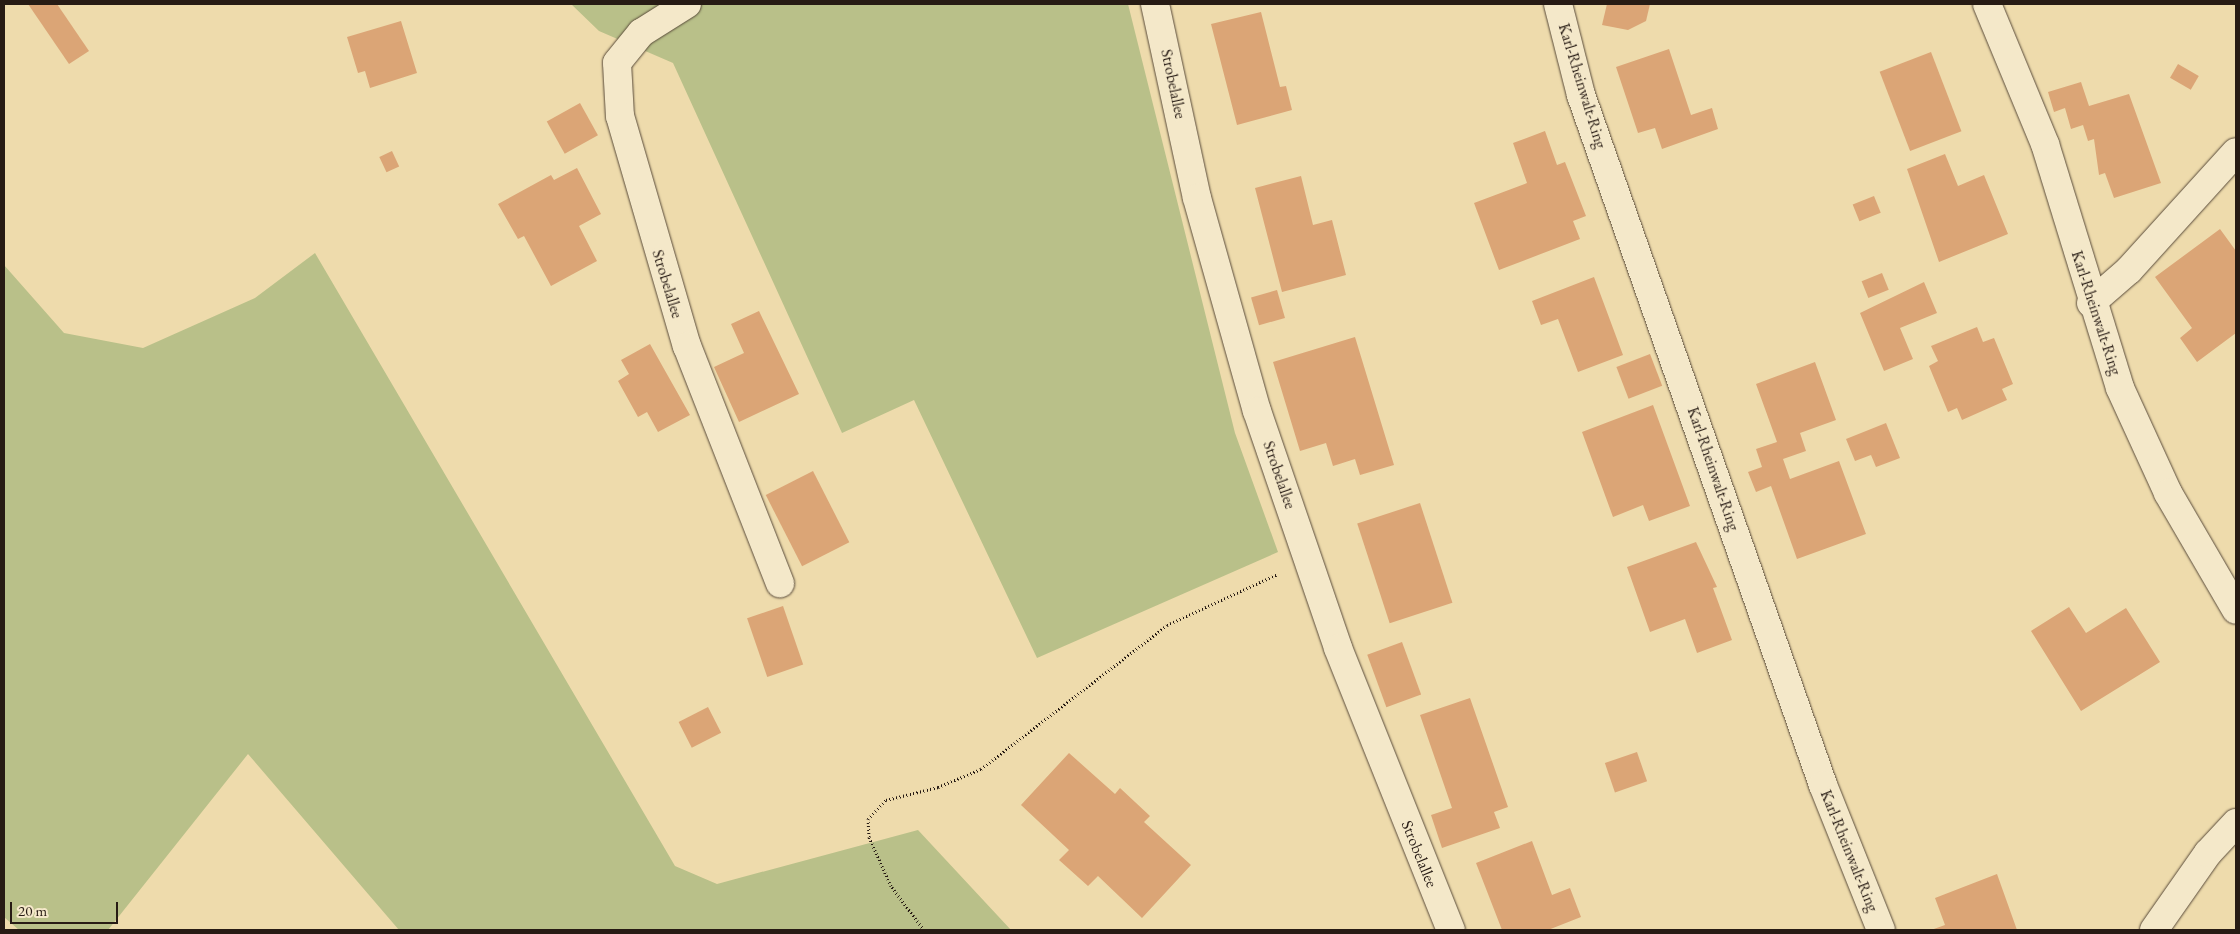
<!DOCTYPE html>
<style>
body{margin:0}
#map{position:relative;width:2240px;height:934px;overflow:hidden;background:#eedbac;font-family:"EB Garamond",serif}
div>[style]{position:absolute}
[style*='--x']{left:calc(var(--x)*1px);top:calc(var(--y)*1px);width:calc(var(--w)*1px);rotate:calc(var(--a)*1deg)}
.green>*{inset:0;background:#b9c089}
.building>*{inset:0;background:#dba576;transform-origin:0 0}
.path>*{height:3px;margin-top:-1.5px;transform-origin:0;background:repeating-linear-gradient(90deg,#271b14 0 1px,transparent 0 3.5px)}
.roads{filter:drop-shadow(0 0 1px #594b3a) drop-shadow(0 0 1px #594b3a)}
.minor>*{height:28px;margin:-14px;padding:0 14px;transform-origin:14px;border-radius:14px;background:#f4e8c9}
span{translate:-50% -50%;white-space:nowrap;text-align:center;line-height:1.15;-webkit-text-stroke:4.5px #f4e8c9;paint-order:stroke}
.street-label{font-size:16px;color:#271b14}
.frame{position:absolute;inset:0;border:5px solid #271b14;pointer-events:none}
.scale{position:absolute;left:10px;top:902px;width:108px;height:22px;box-sizing:border-box;border:2px solid #271b14;border-top:0;padding-left:6px;font-size:15px;line-height:18px;white-space:nowrap;color:#271b14;-webkit-text-stroke:4px #f4e8c9;paint-order:stroke}
</style>
<div id="map">
<div class="green">
<i style="clip-path:polygon(571px 4px,1128px 4px,1235px 433px,1278px 552px,1037px 658px,914px 400px,842px 433px,673px 63px,599px 31px)"></i>
<i style="clip-path:polygon(315px 253px,675px 866px,717px 884px,918px 830px,1011px 930px,399px 930px,248px 754px,108px 930px,19px 930px,4px 917px,4px 265px,64px 333px,143px 348px,255px 298px)"></i>
</div>
<div class="building">
<i style="clip-path:polygon(28px 4px,57px 4px,89px 51px,69px 64px)"></i>
<i style="clip-path:polygon(1607px 4px,1650px 4px,1646px 21px,1628px 30px,1602px 25px)"></i>
<i style="clip-path:polygon(1261px 12px,1280px 87px,1286px 86px,1292px 110px,1237px 125px,1211px 24px)"></i>
<i style="clip-path:polygon(401px 21px,417px 73px,370px 88px,365px 71px,358px 73px,347px 37px)"></i>
<i style="clip-path:polygon(1669px 49px,1691px 115px,1712px 108px,1718px 129px,1662px 149px,1655px 128px,1638px 133px,1616px 67px)"></i>
<i style="left:1931px;top:52px;width:85px;height:55px;rotate:69deg"></i>
<i style="left:2178px;top:64px;width:24px;height:16px;rotate:30deg"></i>
<i style="clip-path:polygon(2081px 82px,2089px 106px,2129px 94px,2161px 183px,2114px 198px,2105px 173px,2099px 175px,2094px 139px,2088px 141px,2083px 125px,2071px 129px,2065px 108px,2054px 112px,2048px 92px)"></i>
<i style="left:580px;top:103px;width:37px;height:38px;rotate:61deg"></i>
<i style="clip-path:polygon(1545px 131px,1557px 165px,1565px 162px,1586px 216px,1573px 221px,1580px 239px,1499px 270px,1474px 203px,1527px 183px,1513px 143px)"></i>
<i style="left:392px;top:151px;width:17px;height:14px;rotate:65deg"></i>
<i style="clip-path:polygon(1945px 154px,1958px 186px,1984px 175px,2008px 234px,1939px 262px,1907px 169px)"></i>
<i style="clip-path:polygon(577px 168px,601px 214px,579px 226px,597px 261px,551px 286px,524px 236px,518px 239px,498px 204px,551px 175px,554px 180px)"></i>
<i style="clip-path:polygon(1301px 176px,1313px 225px,1332px 220px,1346px 275px,1282px 292px,1255px 188px)"></i>
<i style="left:1874px;top:196px;width:18px;height:23px;rotate:68deg"></i>
<i style="clip-path:polygon(2220px 229px,2236px 251px,2236px 333px,2197px 362px,2180px 338px,2192px 328px,2155px 277px)"></i>
<i style="left:1882px;top:273px;width:18px;height:22px;rotate:68deg"></i>
<i style="clip-path:polygon(1594px 277px,1623px 355px,1578px 372px,1558px 319px,1541px 325px,1532px 301px)"></i>
<i style="clip-path:polygon(1924px 282px,1937px 313px,1900px 328px,1913px 359px,1884px 371px,1860px 313px)"></i>
<i style="left:1277px;top:290px;width:29px;height:27px;rotate:74deg"></i>
<i style="clip-path:polygon(759px 311px,799px 394px,739px 422px,714px 367px,744px 353px,731px 324px)"></i>
<i style="clip-path:polygon(1977px 327px,1983px 342px,1994px 338px,2013px 384px,2002px 389px,2007px 400px,1962px 420px,1957px 408px,1948px 412px,1929px 366px,1938px 361px,1931px 346px)"></i>
<i style="clip-path:polygon(1355px 337px,1394px 465px,1360px 475px,1355px 459px,1333px 466px,1326px 443px,1300px 451px,1273px 362px)"></i>
<i style="clip-path:polygon(650px 344px,690px 415px,658px 432px,647px 412px,638px 417px,618px 381px,629px 374px,621px 360px)"></i>
<i style="left:1650px;top:354px;width:34px;height:36px;rotate:69deg"></i>
<i style="clip-path:polygon(1815px 362px,1836px 420px,1800px 433px,1806px 451px,1783px 459px,1790px 479px,1839px 461px,1866px 534px,1797px 559px,1771px 486px,1756px 492px,1748px 472px,1762px 467px,1756px 449px,1777px 442px,1756px 384px)"></i>
<i style="clip-path:polygon(1653px 405px,1690px 506px,1649px 521px,1643px 505px,1613px 517px,1582px 432px)"></i>
<i style="clip-path:polygon(1886px 423px,1900px 458px,1876px 467px,1871px 455px,1855px 461px,1846px 439px)"></i>
<i style="left:813px;top:471px;width:80px;height:53px;rotate:63deg"></i>
<i style="left:1420px;top:503px;width:105px;height:66px;rotate:72deg"></i>
<i style="clip-path:polygon(1696px 542px,1717px 587px,1713px 588px,1732px 640px,1697px 653px,1685px 619px,1650px 632px,1627px 567px)"></i>
<i style="left:783px;top:606px;width:62px;height:38px;rotate:71deg"></i>
<i style="clip-path:polygon(2069px 607px,2086px 633px,2126px 608px,2160px 662px,2081px 711px,2031px 631px)"></i>
<i style="left:1402px;top:642px;width:56px;height:37px;rotate:70deg"></i>
<i style="clip-path:polygon(1470px 698px,1508px 807px,1494px 812px,1500px 828px,1442px 848px,1431px 815px,1452px 808px,1420px 715px)"></i>
<i style="left:708px;top:707px;width:29px;height:33px;rotate:63deg"></i>
<i style="left:1637px;top:752px;width:31px;height:34px;rotate:71deg"></i>
<i style="clip-path:polygon(1069px 753px,1115px 794px,1120px 788px,1150px 816px,1144px 822px,1191px 865px,1142px 918px,1098px 876px,1088px 886px,1059px 860px,1069px 850px,1021px 805px)"></i>
<i style="clip-path:polygon(1532px 841px,1552px 895px,1570px 888px,1581px 917px,1548px 930px,1502px 930px,1476px 863px)"></i>
<i style="clip-path:polygon(1997px 874px,2017px 930px,1931px 930px,1945px 925px,1935px 898px)"></i>
</div>
<div class="path">
<i style="--x:924;--y:930;--w:55;--a:-126.9"></i>
<i style="--x:891;--y:886;--w:54;--a:-114.2"></i>
<i style="--x:869;--y:837;--w:18;--a:-93"></i>
<i style="--x:868;--y:819;--w:26;--a:-47"></i>
<i style="--x:886;--y:800;--w:54;--a:-14"></i>
<i style="--x:938;--y:787;--w:47;--a:-22.7"></i>
<i style="--x:981;--y:769;--w:235;--a:-37.7"></i>
<i style="--x:1167;--y:625;--w:122;--a:-24.7"></i>
</div>
<div class="roads">
<div class="minor">
<i style="--x:687;--y:4;--w:54;--a:147.8"></i>
<i style="--x:641;--y:33;--w:38;--a:129"></i>
<i style="--x:617;--y:63;--w:53;--a:86.8"></i>
<i style="--x:620;--y:116;--w:240;--a:73.8"></i>
<i style="--x:687;--y:346;--w:255;--a:68.6"></i>
<i style="--x:1155;--y:4;--w:198;--a:77.8"></i>
<i style="--x:1197;--y:198;--w:221;--a:74.3"></i>
<i style="--x:1257;--y:411;--w:250;--a:71.1"></i>
<i style="--x:1338;--y:648;--w:304;--a:68.2"></i>
<i style="--x:1558;--y:4;--w:94;--a:75.8"></i>
<i style="--x:1581;--y:95;--w:731;--a:70.67"></i>
<i style="--x:1823;--y:785;--w:156;--a:68.2"></i>
<i style="--x:1987;--y:4;--w:152;--a:67.5"></i>
<i style="--x:2045;--y:144;--w:255;--a:72.9"></i>
<i style="--x:2120;--y:388;--w:115;--a:65.4"></i>
<i style="--x:2168;--y:493;--w:135;--a:59.8"></i>
<i style="--x:2091;--y:303;--w:50;--a:-41"></i>
<i style="--x:2129;--y:270;--w:159;--a:-47.8"></i>
<i style="--x:2154;--y:930;--w:94;--a:-55"></i>
<i style="--x:2208;--y:853;--w:41;--a:-47"></i>
</div>
</div>
<div class="street-label">
<span style="left:1173px;top:84px;rotate:78deg">Strobelallee</span>
<span style="left:1582px;top:86px;rotate:73deg">Karl-Rheinwalt-Ring</span>
<span style="left:667px;top:284px;rotate:73deg">Strobelallee</span>
<span style="left:2096px;top:313px;rotate:72deg">Karl-Rheinwalt-Ring</span>
<span style="left:1713px;top:469px;rotate:71deg">Karl-Rheinwalt-Ring</span>
<span style="left:1279px;top:475px;rotate:71deg">Strobelallee</span>
<span style="left:1849px;top:851px;rotate:68deg">Karl-Rheinwalt-Ring</span>
<span style="left:1419px;top:854px;rotate:68deg">Strobelallee</span>
</div>
<div class="frame"></div>
<div class="scale">20 m</div>
</div>
